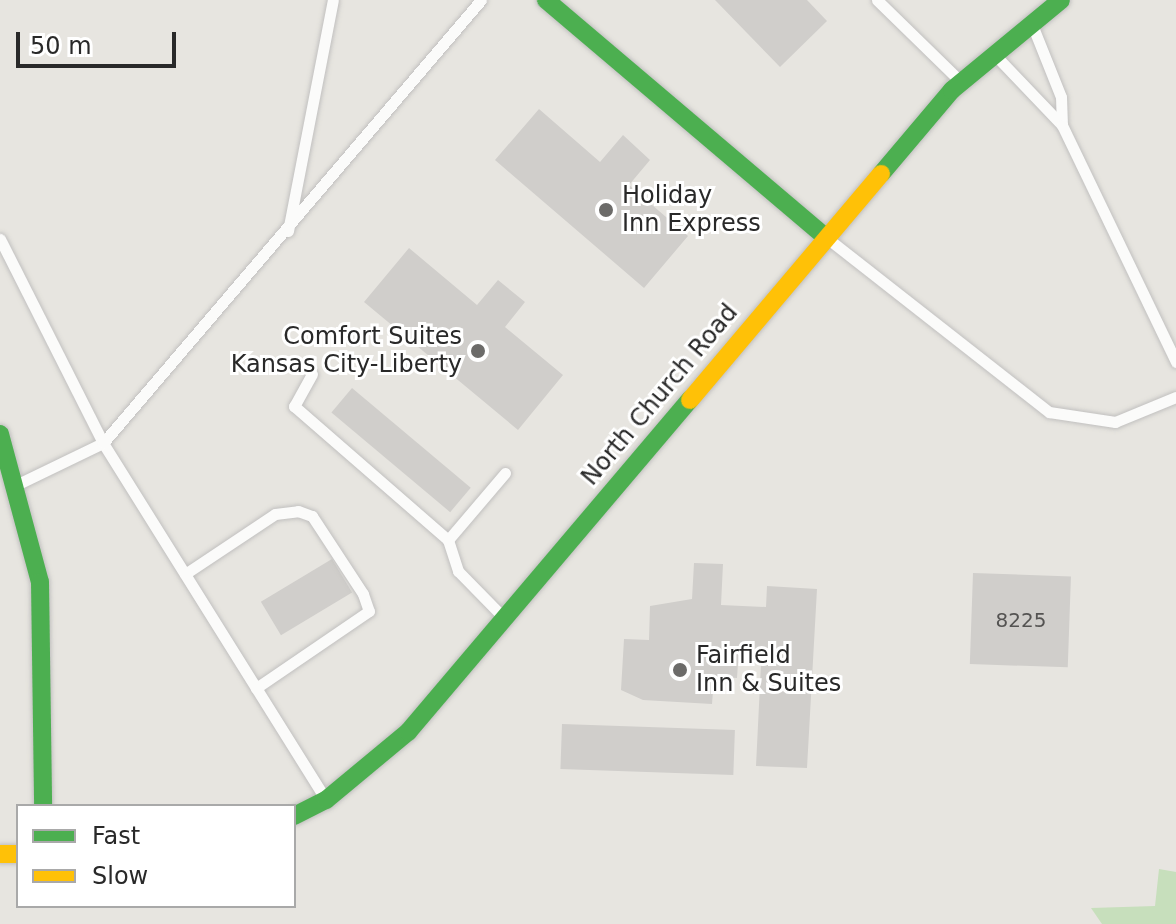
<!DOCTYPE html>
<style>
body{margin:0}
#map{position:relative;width:1176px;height:924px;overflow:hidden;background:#e7e5e0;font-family:"DejaVu Sans",sans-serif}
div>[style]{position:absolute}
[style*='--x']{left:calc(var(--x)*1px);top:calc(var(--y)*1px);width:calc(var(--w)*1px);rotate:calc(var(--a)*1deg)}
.green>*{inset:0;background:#c7dfbc}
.building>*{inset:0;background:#d0cecb;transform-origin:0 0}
.roads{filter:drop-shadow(0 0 2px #c1c0bf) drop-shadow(0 0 2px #c1c0bf)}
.lane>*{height:11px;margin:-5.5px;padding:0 5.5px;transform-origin:5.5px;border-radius:5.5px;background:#fbfbfa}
.fast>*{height:18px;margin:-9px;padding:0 9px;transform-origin:9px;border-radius:9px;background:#4caf50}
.slow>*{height:18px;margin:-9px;padding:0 9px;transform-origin:9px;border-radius:9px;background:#ffc107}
.dots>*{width:22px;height:22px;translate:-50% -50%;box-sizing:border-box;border:4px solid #fff;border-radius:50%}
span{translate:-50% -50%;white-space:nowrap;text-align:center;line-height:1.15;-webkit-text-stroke:6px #fff;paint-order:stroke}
.number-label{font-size:20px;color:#545352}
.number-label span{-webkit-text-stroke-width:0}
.poi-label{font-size:24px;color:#292929}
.left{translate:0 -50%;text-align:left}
.right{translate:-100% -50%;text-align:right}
.street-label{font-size:24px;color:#292929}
.legend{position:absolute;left:16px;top:804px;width:280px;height:104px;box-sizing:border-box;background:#fff;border:2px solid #a9a9a9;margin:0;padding:10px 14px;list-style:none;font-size:24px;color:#292929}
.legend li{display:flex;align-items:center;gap:16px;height:40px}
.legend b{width:40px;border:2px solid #a9a9a9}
.scale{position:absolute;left:16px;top:32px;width:160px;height:36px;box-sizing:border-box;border:4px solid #292929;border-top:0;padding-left:10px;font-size:24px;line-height:28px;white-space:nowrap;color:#292929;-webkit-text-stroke:6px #fff;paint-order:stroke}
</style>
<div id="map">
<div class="green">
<i style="clip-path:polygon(1159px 869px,1176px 872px,1176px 924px,1102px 924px,1091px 908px,1155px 906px)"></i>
</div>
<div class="building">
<i style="clip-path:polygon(715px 0,807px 0,827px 21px,780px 67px)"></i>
<i style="clip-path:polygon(539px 109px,600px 162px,623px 135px,650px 160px,629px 185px,688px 236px,644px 288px,495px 160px)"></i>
<i style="clip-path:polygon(409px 248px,477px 305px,498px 280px,525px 302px,505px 327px,563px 375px,518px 430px,364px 302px)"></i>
<i style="left:352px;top:388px;width:155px;height:32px;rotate:40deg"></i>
<i style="left:332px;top:559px;width:39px;height:83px;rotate:59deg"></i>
<i style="clip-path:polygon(694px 563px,723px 564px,721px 605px,766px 607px,767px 586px,817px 589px,807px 768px,756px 766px,761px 664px,738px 663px,737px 678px,714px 677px,712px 704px,643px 700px,621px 690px,624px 639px,649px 640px,650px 606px,692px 599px)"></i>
<i style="left:973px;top:573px;width:98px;height:91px;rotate:2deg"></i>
<i style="left:562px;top:724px;width:173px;height:45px;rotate:2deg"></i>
</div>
<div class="roads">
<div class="lane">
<i style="--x:877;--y:0;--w:116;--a:44.3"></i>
<i style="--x:1033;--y:27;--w:75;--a:68.2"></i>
<i style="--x:1061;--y:97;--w:28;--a:88"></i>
<i style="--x:996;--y:56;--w:95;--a:46.3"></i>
<i style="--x:1062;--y:125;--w:263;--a:64.3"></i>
<i style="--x:288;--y:231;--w:235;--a:-79"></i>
<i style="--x:827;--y:238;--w:282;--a:38.1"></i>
<i style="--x:1049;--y:412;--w:67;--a:8.6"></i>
<i style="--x:1115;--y:422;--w:66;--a:-22.3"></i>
<i style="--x:0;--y:239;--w:229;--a:63.2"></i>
<i style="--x:103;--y:443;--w:421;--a:58"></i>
<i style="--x:312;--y:374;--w:37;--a:119"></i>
<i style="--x:294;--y:406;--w:204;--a:41"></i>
<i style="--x:448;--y:540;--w:33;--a:72"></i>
<i style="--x:458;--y:571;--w:63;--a:45.6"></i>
<i style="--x:16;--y:485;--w:97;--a:-25.8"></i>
<i style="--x:103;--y:443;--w:582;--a:-49.53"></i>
<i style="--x:448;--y:540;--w:88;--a:-49.6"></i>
<i style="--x:185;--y:574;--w:108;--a:-33.7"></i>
<i style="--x:275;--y:514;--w:23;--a:-7"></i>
<i style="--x:298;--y:511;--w:15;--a:20"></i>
<i style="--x:312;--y:516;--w:93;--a:56.8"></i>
<i style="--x:363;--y:594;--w:18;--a:71"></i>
<i style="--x:369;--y:611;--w:137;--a:145.7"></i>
</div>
<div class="fast">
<i style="--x:546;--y:0;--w:363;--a:40.3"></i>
<i style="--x:881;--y:174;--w:110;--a:-49.8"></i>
<i style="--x:952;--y:90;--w:141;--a:-39.5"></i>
<i style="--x:0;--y:434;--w:153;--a:74.9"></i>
<i style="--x:40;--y:582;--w:224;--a:89.2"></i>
<i style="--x:294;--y:816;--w:36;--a:-27"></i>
<i style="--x:326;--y:800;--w:107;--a:-39.7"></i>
<i style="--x:408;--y:732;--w:436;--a:-49.7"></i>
</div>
<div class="slow">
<i style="--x:690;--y:400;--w:296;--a:-49.8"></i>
<i style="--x:0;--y:854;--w:18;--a:0"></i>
</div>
</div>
<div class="dots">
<i style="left:606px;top:210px;background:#6c6b69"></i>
<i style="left:478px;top:351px;background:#6c6b69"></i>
<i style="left:680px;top:670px;background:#6c6b69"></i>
</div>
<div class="number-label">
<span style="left:1021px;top:620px">8225</span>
</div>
<div class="poi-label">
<span class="left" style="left:622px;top:210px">Holiday<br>Inn Express</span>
<span class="right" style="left:462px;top:351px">Comfort Suites<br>Kansas City-Liberty</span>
<span class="left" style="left:696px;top:670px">Fairfield<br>Inn &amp; Suites</span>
</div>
<div class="street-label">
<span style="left:660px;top:395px;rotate:-50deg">North Church Road</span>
</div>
<ul class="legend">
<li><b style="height:10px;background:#4caf50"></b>Fast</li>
<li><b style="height:10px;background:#ffc107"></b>Slow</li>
</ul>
<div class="scale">50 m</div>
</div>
